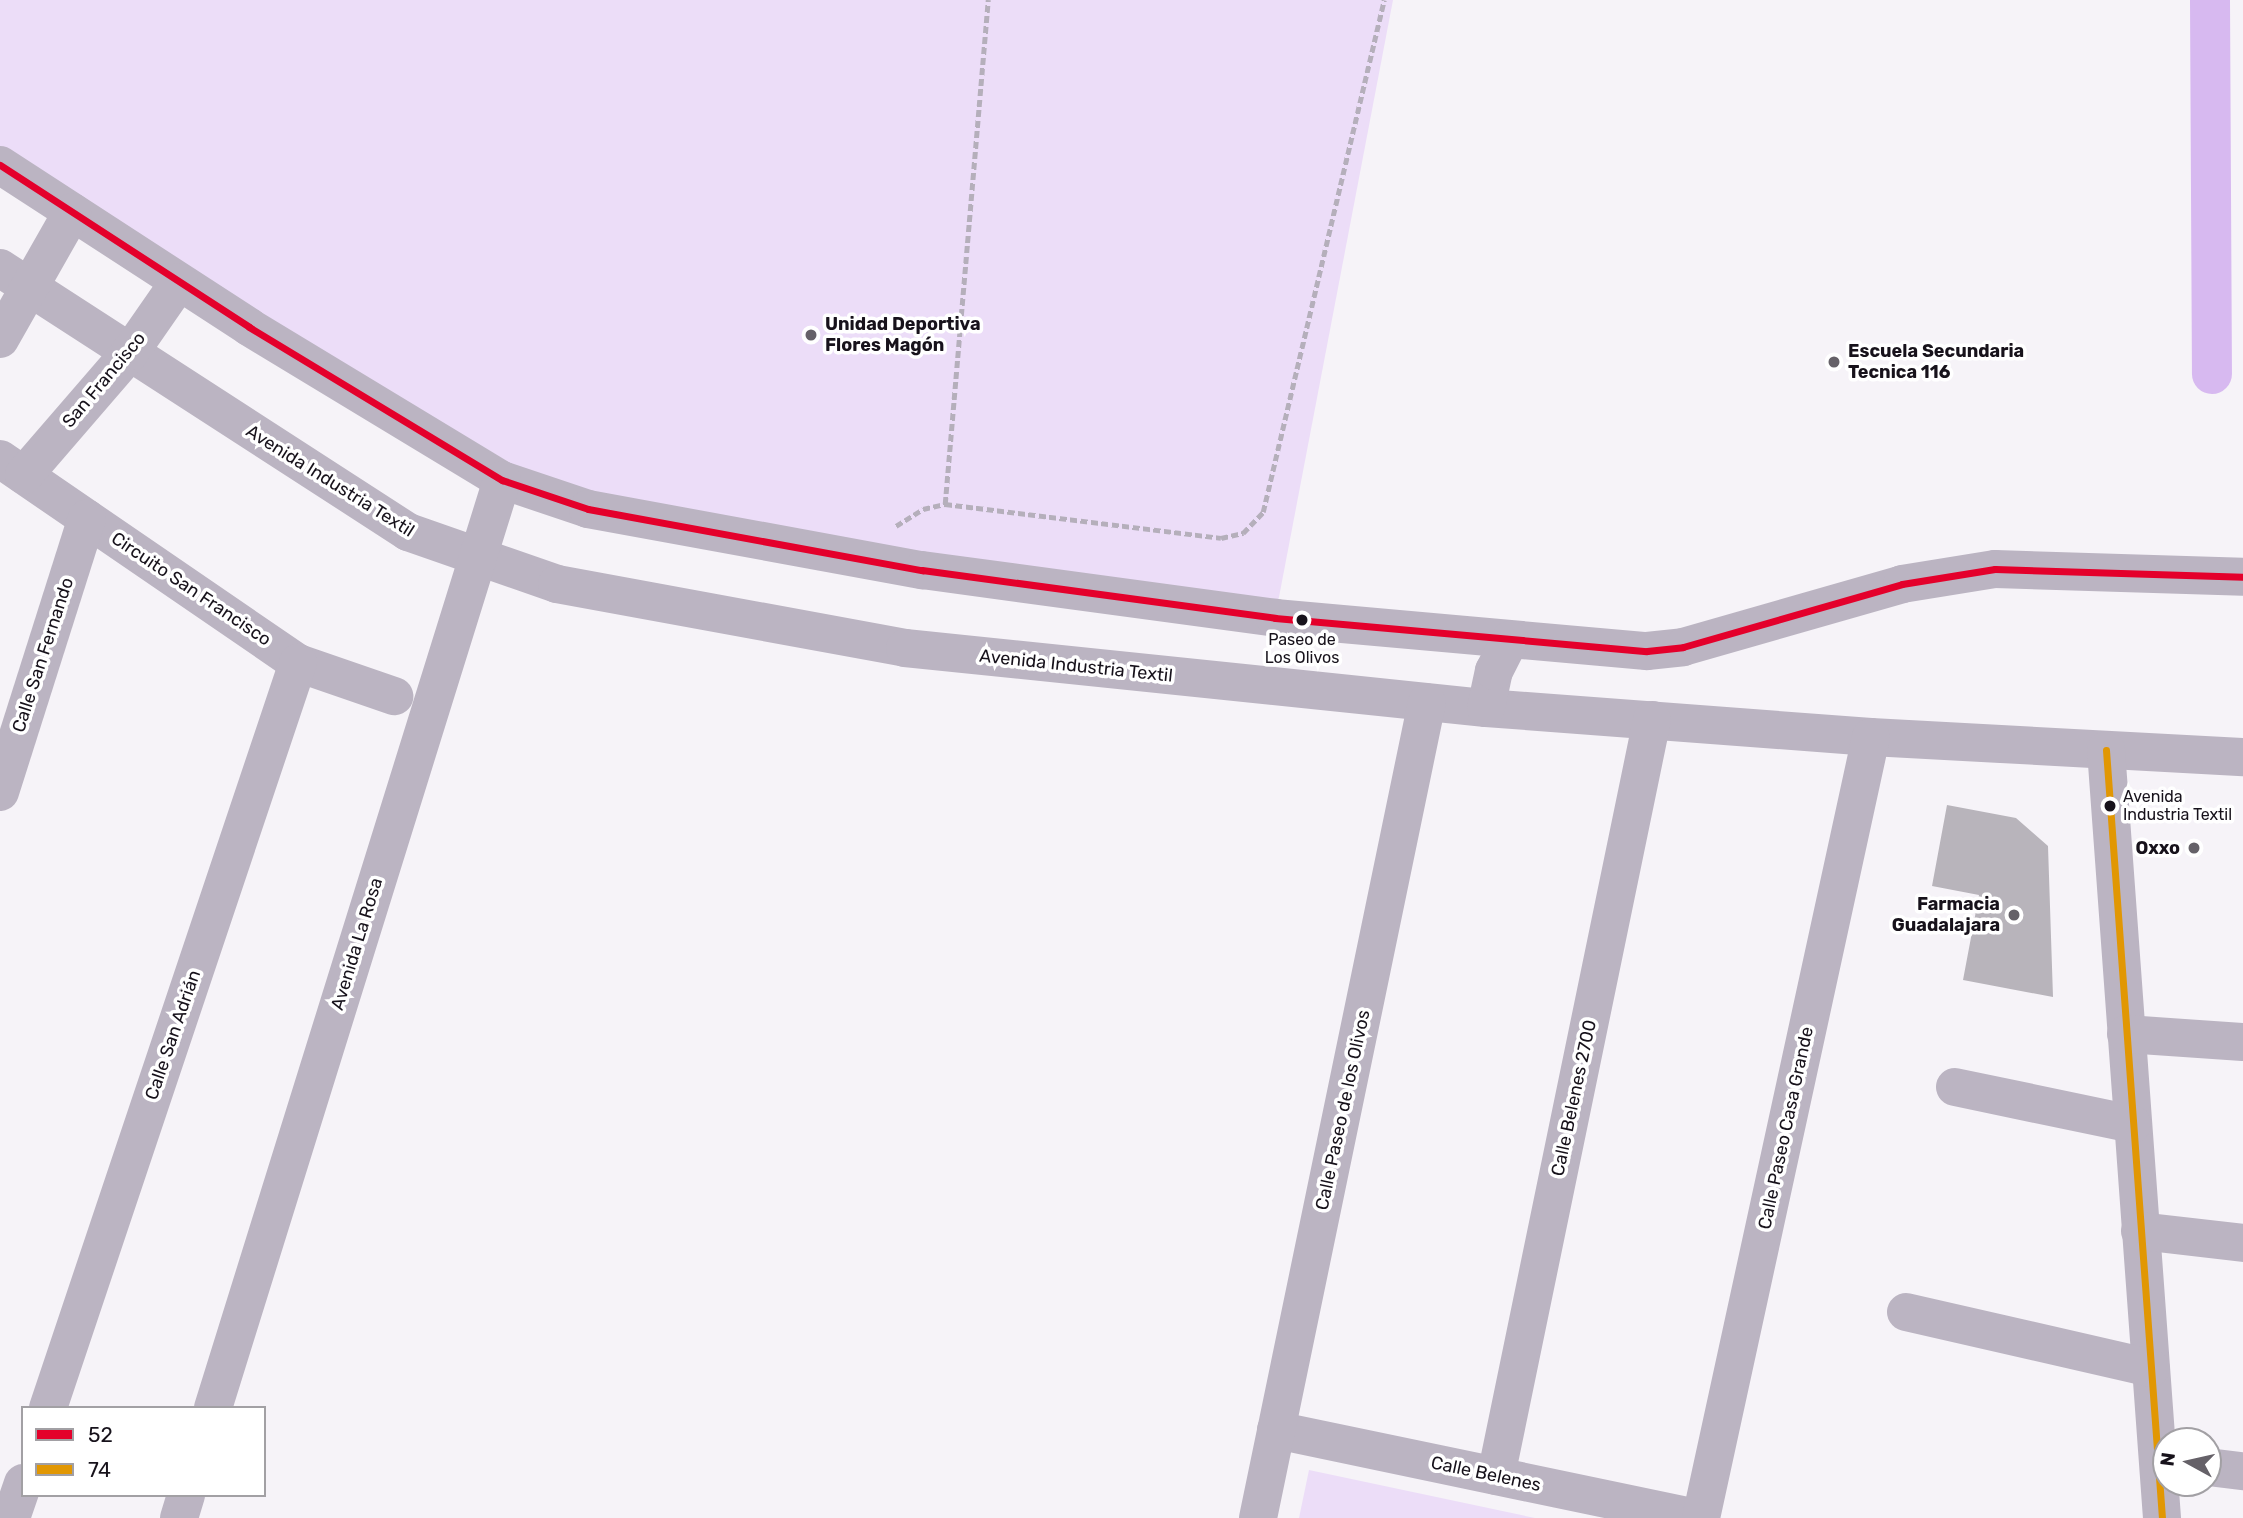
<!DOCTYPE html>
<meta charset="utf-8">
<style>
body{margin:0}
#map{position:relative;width:2243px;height:1518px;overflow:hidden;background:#f6f3f8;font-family:Rubik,sans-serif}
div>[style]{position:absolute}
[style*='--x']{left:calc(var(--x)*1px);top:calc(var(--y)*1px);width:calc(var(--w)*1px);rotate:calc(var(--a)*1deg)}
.green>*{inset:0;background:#ecddf8}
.canal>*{height:40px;margin:-20px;padding:0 20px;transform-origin:20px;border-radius:20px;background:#d7b9f0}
.building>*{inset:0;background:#b8b4bb}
.path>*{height:4.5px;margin-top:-2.25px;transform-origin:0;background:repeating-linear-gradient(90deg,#b5afbb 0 7px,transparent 0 10.5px)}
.minor>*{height:38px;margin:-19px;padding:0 19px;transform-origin:19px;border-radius:19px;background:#bbb4c2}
.bus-1>*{height:7px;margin:-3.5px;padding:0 3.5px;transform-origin:3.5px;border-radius:3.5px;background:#e4002b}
.bus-2>*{height:7px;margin:-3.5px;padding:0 3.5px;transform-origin:3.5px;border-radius:3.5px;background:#e19703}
.dots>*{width:19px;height:19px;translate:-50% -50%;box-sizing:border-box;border:4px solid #fff;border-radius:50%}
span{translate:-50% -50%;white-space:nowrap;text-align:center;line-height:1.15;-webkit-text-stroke:7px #fff;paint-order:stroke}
.bus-label{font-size:16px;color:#17121b}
.left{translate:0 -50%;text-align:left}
.poi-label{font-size:18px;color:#17121b;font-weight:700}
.right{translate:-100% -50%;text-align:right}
.street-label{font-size:18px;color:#17121b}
.legend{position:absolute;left:21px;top:1406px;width:245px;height:91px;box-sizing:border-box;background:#fff;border:2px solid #a2a0a4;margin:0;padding:9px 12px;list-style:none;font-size:21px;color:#17121b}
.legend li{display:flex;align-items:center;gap:14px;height:35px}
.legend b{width:35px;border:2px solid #a2a0a4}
.north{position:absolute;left:2152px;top:1427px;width:70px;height:70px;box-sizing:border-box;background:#fff;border:2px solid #a2a0a4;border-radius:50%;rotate:278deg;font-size:19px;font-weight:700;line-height:28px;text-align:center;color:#17121b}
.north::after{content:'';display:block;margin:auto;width:24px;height:32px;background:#656168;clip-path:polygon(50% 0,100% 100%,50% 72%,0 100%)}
</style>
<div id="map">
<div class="green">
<i style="clip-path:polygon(0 0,1393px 0,1275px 618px,588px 509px,0 162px)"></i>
<i style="clip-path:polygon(1309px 1470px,1535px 1518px,1536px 1518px,1299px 1518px)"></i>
</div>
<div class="canal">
<i style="--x:2210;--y:0;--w:374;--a:89.7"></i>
</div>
<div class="building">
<i style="clip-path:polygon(1947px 805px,2016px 818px,2048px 846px,2053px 997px,1963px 980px,1979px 895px,1932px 886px)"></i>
</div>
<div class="path">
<i style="--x:945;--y:504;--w:506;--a:-85.12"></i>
<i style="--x:896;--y:526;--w:32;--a:-32"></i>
<i style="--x:923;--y:509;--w:23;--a:-13"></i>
<i style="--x:945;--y:504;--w:278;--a:7"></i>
<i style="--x:1221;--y:538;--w:23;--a:-13"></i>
<i style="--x:1243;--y:533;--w:29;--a:-46"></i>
<i style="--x:1263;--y:512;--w:526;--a:-76.7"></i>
</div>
<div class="minor">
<i style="--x:0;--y:165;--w:297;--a:33"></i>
<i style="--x:249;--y:327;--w:296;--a:31.2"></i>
<i style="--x:502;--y:480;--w:91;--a:18.6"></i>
<i style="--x:588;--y:509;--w:340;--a:10.4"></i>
<i style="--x:922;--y:570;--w:356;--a:7.7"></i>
<i style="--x:1275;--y:618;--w:373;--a:5.1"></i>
<i style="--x:1647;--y:651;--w:36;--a:-6"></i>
<i style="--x:1683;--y:647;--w:228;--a:-16"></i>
<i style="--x:1902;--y:584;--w:94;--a:-9.2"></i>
<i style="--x:1995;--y:569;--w:248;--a:1.8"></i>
<i style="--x:0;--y:268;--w:486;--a:32.9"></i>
<i style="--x:408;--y:532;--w:158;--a:19.2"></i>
<i style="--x:557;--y:584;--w:354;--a:10.4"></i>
<i style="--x:905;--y:648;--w:584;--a:5.9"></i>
<i style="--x:1486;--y:708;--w:386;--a:4.3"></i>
<i style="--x:1871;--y:737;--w:373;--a:3.1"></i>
<i style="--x:0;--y:339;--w:146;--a:-60.4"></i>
<i style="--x:0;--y:459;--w:361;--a:34.4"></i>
<i style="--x:298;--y:663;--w:102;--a:19"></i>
<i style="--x:24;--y:475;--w:164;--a:-49.2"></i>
<i style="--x:131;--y:351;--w:84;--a:-55.2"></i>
<i style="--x:1486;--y:708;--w:38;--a:-78"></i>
<i style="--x:1494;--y:671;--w:35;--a:-63"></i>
<i style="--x:2106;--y:750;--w:770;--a:85.83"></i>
<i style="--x:0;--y:792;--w:287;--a:-72.4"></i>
<i style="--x:2126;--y:1034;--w:117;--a:3.9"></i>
<i style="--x:1955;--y:1087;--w:181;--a:11.8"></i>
<i style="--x:2140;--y:1231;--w:104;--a:6.6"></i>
<i style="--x:1906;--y:1312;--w:251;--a:12.9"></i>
<i style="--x:48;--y:1408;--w:786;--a:-71.45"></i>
<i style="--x:213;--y:1408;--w:972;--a:-72.7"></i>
<i style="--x:1276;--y:1430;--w:429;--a:11.8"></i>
<i style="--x:2208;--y:1467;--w:35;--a:7"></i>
<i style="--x:1496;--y:1476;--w:772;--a:-78.34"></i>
<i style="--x:11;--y:1518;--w:37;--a:-71"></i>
<i style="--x:179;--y:1518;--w:24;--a:-73"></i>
<i style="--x:1258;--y:1518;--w:833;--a:-78.3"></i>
<i style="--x:1701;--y:1518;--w:799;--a:-77.72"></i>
</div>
<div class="bus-1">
<i style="--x:0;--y:165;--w:297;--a:33"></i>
<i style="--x:249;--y:327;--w:296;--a:31.2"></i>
<i style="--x:502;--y:480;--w:91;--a:18.6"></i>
<i style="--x:588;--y:509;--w:340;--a:10.4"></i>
<i style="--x:922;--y:570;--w:356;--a:7.7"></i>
<i style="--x:1275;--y:618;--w:373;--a:5.1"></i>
<i style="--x:1647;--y:651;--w:36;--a:-6"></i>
<i style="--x:1683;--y:647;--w:228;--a:-16"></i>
<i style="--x:1902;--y:584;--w:94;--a:-9.2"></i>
<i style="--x:1995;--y:569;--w:248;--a:1.8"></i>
</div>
<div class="bus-2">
<i style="--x:2106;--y:750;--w:770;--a:85.83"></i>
</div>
<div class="dots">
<i style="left:811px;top:335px;background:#656168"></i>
<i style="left:1834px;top:362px;background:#656168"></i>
<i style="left:1302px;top:620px;background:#17121b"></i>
<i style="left:2110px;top:806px;background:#17121b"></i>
<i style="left:2194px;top:848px;background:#656168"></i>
<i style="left:2014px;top:915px;background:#656168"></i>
</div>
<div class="bus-label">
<span style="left:1302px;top:649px">Paseo de<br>Los Olivos</span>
<span class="left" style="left:2123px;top:806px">Avenida<br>Industria Textil</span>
</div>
<div class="poi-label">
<span class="left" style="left:825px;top:335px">Unidad Deportiva<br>Flores Magón</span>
<span class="left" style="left:1848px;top:362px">Escuela Secundaria<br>Tecnica 116</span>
<span class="right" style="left:2180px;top:848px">Oxxo</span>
<span class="right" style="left:2000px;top:915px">Farmacia<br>Guadalajara</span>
</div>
<div class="street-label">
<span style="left:104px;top:380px;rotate:-50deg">San Francisco</span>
<span style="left:330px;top:481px;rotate:32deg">Avenida Industria Textil</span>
<span style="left:191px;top:589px;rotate:34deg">Circuito San Francisco</span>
<span style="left:43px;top:655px;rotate:-72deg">Calle San Fernando</span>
<span style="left:1076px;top:666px;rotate:6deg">Avenida Industria Textil</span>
<span style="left:357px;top:944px;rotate:-73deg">Avenida La Rosa</span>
<span style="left:173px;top:1035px;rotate:-71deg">Calle San Adrián</span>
<span style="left:1574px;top:1098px;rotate:-78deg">Calle Belenes 2700</span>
<span style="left:1343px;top:1110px;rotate:-78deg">Calle Paseo de los Olivos</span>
<span style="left:1786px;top:1128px;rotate:-78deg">Calle Paseo Casa Grande</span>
<span style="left:1486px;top:1474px;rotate:12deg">Calle Belenes</span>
</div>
<ul class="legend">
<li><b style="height:9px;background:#e4002b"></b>52</li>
<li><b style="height:9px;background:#e19703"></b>74</li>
</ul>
<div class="north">N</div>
</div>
